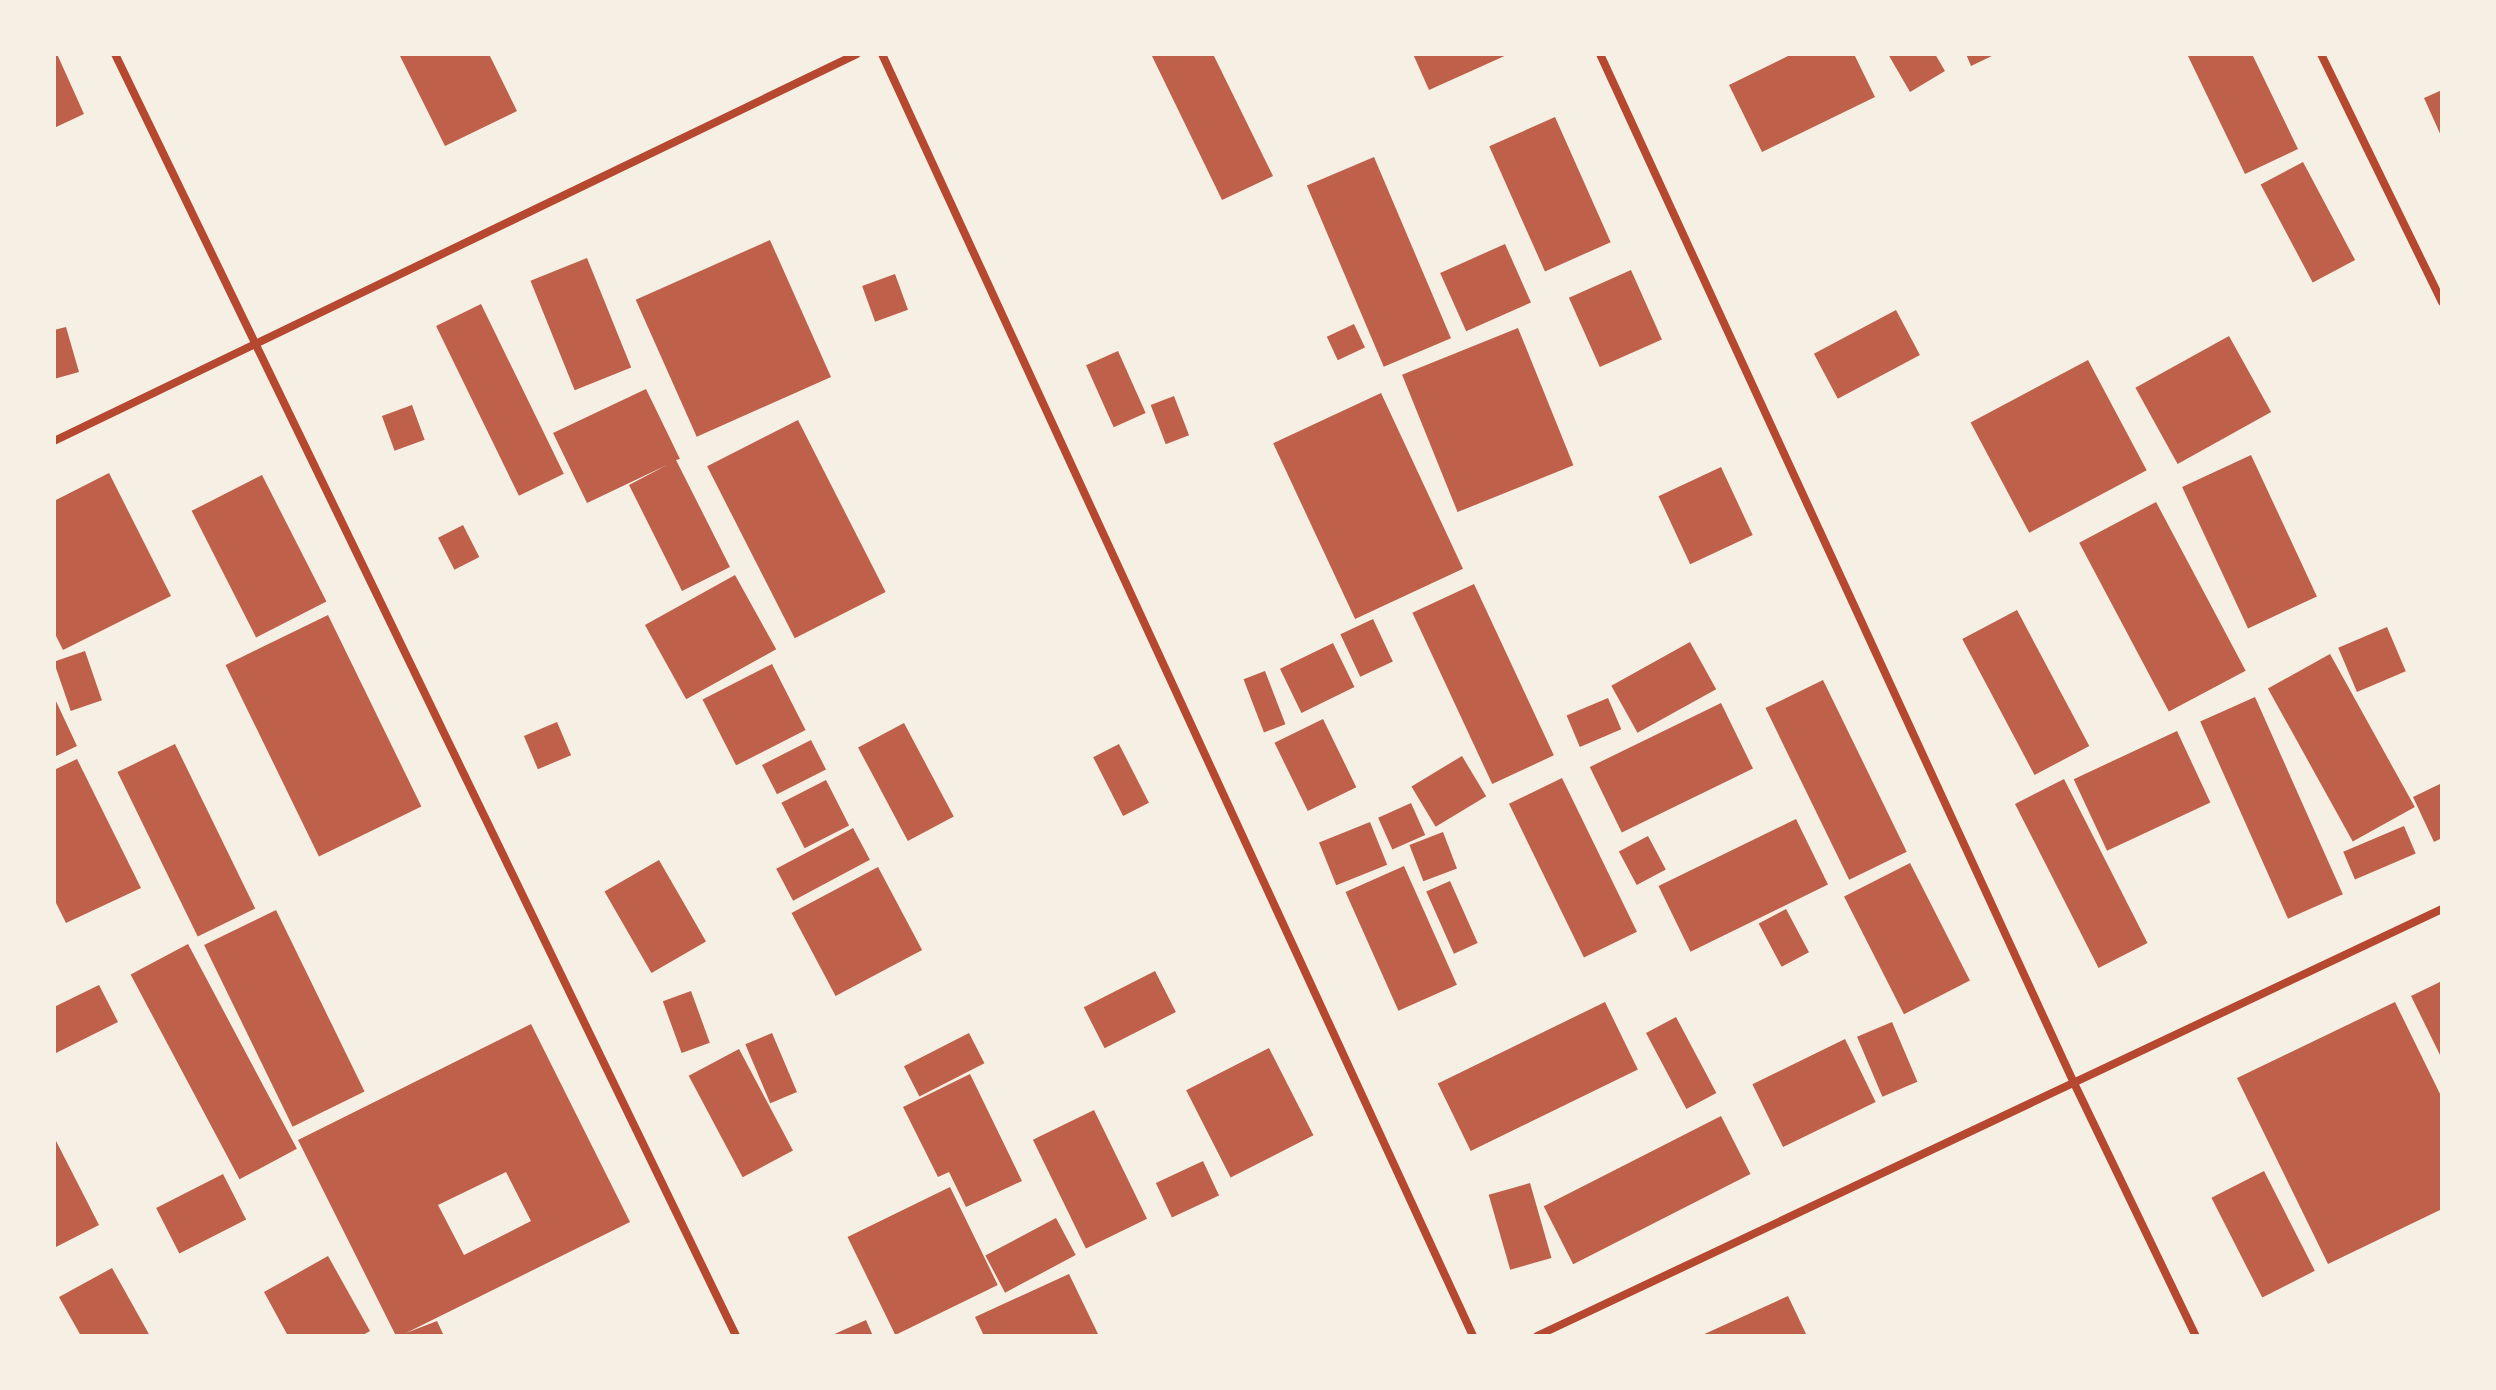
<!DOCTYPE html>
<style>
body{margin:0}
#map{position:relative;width:2496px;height:1390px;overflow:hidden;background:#f6efe4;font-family:"Libre Baskerville",serif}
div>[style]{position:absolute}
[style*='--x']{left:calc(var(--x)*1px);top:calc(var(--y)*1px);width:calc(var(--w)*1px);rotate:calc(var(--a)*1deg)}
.building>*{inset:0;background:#bf614a;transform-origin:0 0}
.minor>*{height:8px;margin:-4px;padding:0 4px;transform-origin:4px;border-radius:4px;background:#b5482f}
span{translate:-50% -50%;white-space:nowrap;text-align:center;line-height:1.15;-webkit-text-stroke:8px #f6efe4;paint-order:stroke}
.frame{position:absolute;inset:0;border:56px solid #f6efe4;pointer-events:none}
</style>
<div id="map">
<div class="building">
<i style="clip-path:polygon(54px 54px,57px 54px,84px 114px,54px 128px)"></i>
<i style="clip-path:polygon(399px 54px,489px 54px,517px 111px,445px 146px)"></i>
<i style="clip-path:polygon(1151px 54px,1213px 54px,1273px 176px,1222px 200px)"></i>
<i style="clip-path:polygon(1413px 54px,1509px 54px,1429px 90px)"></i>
<i style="clip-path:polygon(1792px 54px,1854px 54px,1875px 97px,1762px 152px,1729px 85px)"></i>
<i style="clip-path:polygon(1888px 54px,1935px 54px,1945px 71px,1910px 92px)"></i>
<i style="clip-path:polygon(1966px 54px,1996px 54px,1971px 66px)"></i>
<i style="clip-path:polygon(2187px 54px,2252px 54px,2298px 149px,2245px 174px)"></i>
<i style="clip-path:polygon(2442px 90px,2442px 138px,2424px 98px)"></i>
<i style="left:1555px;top:117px;width:137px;height:72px;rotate:66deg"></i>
<i style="left:1374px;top:157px;width:197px;height:73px;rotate:67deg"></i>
<i style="left:2303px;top:162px;width:111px;height:48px;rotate:62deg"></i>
<i style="left:770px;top:240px;width:150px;height:147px;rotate:66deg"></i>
<i style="left:1505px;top:244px;width:64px;height:71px;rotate:66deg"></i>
<i style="left:587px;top:258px;width:118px;height:61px;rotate:68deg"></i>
<i style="left:1631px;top:270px;width:76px;height:68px;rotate:66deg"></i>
<i style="left:895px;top:274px;width:38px;height:35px;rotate:70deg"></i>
<i style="left:481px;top:304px;width:189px;height:50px;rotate:64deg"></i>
<i style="left:1896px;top:310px;width:51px;height:93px;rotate:62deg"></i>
<i style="left:1354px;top:324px;width:26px;height:30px;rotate:65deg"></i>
<i style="clip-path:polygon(66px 327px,79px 372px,54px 379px,54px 330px)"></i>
<i style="left:1518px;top:328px;width:148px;height:125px;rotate:68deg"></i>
<i style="left:2229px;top:336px;width:87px;height:107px;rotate:61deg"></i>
<i style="left:1118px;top:351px;width:68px;height:35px;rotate:66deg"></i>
<i style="left:2088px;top:360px;width:125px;height:133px;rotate:62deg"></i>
<i style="clip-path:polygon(646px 389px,680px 459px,676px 460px,730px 567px,682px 591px,629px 485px,667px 465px,587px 503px,553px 433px)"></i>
<i style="left:1381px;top:393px;width:194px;height:119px;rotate:65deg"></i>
<i style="left:1174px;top:396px;width:42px;height:25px;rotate:69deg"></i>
<i style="left:412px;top:405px;width:37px;height:32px;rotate:70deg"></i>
<i style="left:798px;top:420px;width:193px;height:102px;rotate:63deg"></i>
<i style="left:2251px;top:455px;width:156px;height:76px;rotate:65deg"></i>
<i style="left:1721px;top:467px;width:75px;height:69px;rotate:65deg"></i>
<i style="clip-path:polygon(109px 473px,171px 596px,63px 650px,54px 632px,54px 501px)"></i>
<i style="left:262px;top:475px;width:142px;height:79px;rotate:63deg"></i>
<i style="left:2156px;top:502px;width:191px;height:87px;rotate:62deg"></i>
<i style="left:463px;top:525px;width:36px;height:28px;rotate:63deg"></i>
<i style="left:735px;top:575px;width:85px;height:103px;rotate:61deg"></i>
<i style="left:1474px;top:584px;width:189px;height:68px;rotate:65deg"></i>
<i style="left:2017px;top:610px;width:154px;height:62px;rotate:62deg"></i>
<i style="left:328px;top:615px;width:213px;height:114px;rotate:64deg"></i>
<i style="left:1373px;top:619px;width:47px;height:36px;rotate:65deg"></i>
<i style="left:2387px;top:627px;width:48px;height:53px;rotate:67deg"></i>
<i style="left:1690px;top:642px;width:54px;height:90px;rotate:61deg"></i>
<i style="left:1333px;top:643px;width:49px;height:59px;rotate:64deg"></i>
<i style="left:85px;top:651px;width:52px;height:33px;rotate:71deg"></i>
<i style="left:2330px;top:654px;width:175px;height:71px;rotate:61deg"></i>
<i style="left:772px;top:664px;width:74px;height:78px;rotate:63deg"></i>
<i style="left:1265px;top:671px;width:57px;height:23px;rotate:69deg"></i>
<i style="left:1823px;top:680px;width:191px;height:64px;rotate:64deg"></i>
<i style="clip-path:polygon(54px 697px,77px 746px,54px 757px)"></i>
<i style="left:2255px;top:697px;width:216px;height:60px;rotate:66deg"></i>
<i style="left:1608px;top:698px;width:34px;height:45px;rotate:67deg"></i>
<i style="left:1721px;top:703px;width:73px;height:146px;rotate:64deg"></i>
<i style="left:1323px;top:719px;width:76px;height:54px;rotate:64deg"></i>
<i style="left:557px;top:722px;width:36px;height:36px;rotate:67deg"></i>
<i style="left:904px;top:723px;width:106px;height:52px;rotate:62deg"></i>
<i style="left:2177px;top:731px;width:79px;height:114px;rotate:65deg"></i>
<i style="left:811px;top:740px;width:33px;height:55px;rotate:63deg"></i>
<i style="left:175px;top:744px;width:183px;height:64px;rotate:64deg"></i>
<i style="left:1119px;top:744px;width:66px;height:29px;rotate:63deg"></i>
<i style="left:1462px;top:756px;width:47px;height:59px;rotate:59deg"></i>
<i style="clip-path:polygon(77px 759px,141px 888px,66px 923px,54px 899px,54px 770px)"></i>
<i style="left:1562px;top:778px;width:171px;height:59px;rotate:64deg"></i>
<i style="left:2064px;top:779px;width:184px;height:55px;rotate:63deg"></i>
<i style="left:826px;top:780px;width:51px;height:50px;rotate:63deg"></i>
<i style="clip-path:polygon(2442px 783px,2442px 838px,2434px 842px,2413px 797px)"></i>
<i style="left:1411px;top:803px;width:35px;height:36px;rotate:66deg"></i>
<i style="left:1796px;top:819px;width:73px;height:153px;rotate:64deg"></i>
<i style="left:1370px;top:822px;width:46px;height:55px;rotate:68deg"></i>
<i style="left:2404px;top:826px;width:30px;height:66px;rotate:67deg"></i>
<i style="left:853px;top:828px;width:36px;height:87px;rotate:62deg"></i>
<i style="left:1443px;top:832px;width:39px;height:36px;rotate:69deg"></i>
<i style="left:1648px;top:836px;width:38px;height:33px;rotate:62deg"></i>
<i style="left:659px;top:860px;width:94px;height:63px;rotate:60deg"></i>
<i style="left:1910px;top:863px;width:132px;height:74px;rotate:63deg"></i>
<i style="left:1404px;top:866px;width:130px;height:64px;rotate:66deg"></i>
<i style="left:878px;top:867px;width:94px;height:98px;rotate:62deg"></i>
<i style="left:1450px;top:881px;width:68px;height:26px;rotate:66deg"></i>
<i style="left:1786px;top:909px;width:49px;height:31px;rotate:62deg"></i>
<i style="left:276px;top:910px;width:202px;height:80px;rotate:64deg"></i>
<i style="left:188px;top:944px;width:232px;height:65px;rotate:62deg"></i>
<i style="left:1155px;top:971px;width:46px;height:80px;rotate:63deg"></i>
<i style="clip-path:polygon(2442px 981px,2442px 1059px,2411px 996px)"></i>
<i style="clip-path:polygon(99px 985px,118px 1022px,54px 1054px,54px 1007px)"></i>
<i style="left:691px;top:991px;width:55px;height:30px;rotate:70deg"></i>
<i style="left:1605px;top:1002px;width:75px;height:186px;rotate:64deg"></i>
<i style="clip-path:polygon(2395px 1002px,2442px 1098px,2442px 1209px,2328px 1264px,2237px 1078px)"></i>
<i style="left:1676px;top:1017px;width:86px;height:34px;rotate:62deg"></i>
<i style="left:1892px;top:1022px;width:65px;height:38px;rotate:67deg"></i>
<i style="clip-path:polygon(evenodd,531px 1024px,630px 1222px,406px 1333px,437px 1321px,444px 1336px,396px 1336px,298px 1140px,531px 1024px,506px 1172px,531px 1221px,464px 1255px,438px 1205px,506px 1172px)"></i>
<i style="left:772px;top:1033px;width:64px;height:29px;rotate:67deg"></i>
<i style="left:969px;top:1033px;width:34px;height:73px;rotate:63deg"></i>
<i style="left:1845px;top:1039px;width:70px;height:103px;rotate:64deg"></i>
<i style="left:1269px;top:1048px;width:98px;height:93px;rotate:63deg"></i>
<i style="left:739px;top:1049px;width:115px;height:57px;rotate:62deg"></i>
<i style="clip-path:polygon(970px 1074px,1022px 1181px,966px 1207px,949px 1172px,938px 1177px,903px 1107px)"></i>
<i style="left:1094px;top:1110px;width:121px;height:68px;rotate:64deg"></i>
<i style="left:1721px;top:1116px;width:65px;height:199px;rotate:63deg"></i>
<i style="clip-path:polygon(54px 1137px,99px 1225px,54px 1248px)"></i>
<i style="left:1203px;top:1161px;width:38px;height:52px;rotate:65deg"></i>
<i style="left:2264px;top:1171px;width:112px;height:59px;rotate:63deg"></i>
<i style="left:223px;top:1174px;width:51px;height:75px;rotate:63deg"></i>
<i style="left:1530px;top:1183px;width:78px;height:43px;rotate:74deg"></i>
<i style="left:950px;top:1187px;width:109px;height:114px;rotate:64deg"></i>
<i style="left:1056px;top:1218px;width:42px;height:80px;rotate:62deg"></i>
<i style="clip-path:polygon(328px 1256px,370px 1331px,361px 1336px,288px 1336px,264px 1292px)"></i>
<i style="clip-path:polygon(112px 1268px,150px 1336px,81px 1336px,59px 1297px)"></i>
<i style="clip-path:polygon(1069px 1274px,1099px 1336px,984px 1336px,975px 1317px)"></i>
<i style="clip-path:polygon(1788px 1296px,1807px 1336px,1700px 1336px)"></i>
<i style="clip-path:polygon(866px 1320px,873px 1336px,830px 1336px)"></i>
</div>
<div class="minor">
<i style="--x:115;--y:54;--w:1424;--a:64.15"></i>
<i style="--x:882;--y:54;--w:1412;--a:65.25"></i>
<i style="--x:1600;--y:54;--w:1133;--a:65.27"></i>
<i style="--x:2074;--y:1083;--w:281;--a:64.3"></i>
<i style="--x:2321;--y:54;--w:276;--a:64"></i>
<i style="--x:54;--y:441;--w:891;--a:-25.73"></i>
<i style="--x:1537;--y:1336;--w:1001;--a:-25.26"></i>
</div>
<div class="frame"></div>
</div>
